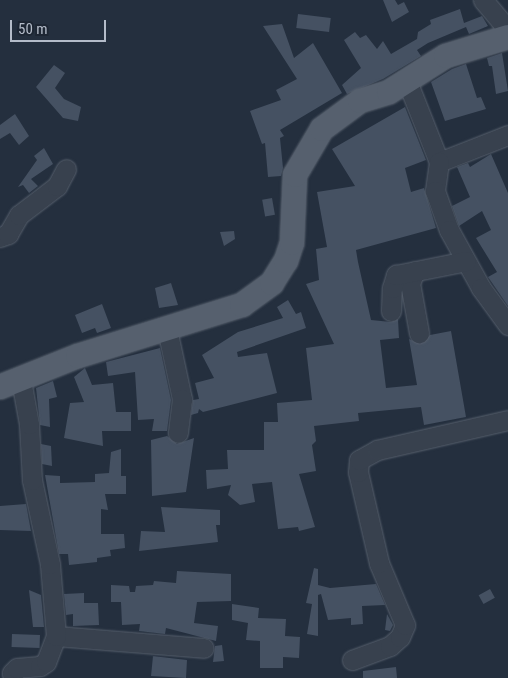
<!DOCTYPE html>
<style>
body{margin:0}
#map{position:relative;width:508px;height:678px;overflow:hidden;background:#242f3e;font-family:"Roboto Condensed",sans-serif}
div>[style]{position:absolute}
[style*='--x']{left:calc(var(--x)*1px);top:calc(var(--y)*1px);width:calc(var(--w)*1px);rotate:calc(var(--a)*1deg)}
.building>*{inset:0;background:#455162;transform-origin:0 0}
.roads{filter:drop-shadow(0 0 1px #565f6c) drop-shadow(0 0 1px #565f6c)}
.minor>*{height:19px;margin:-9.5px;padding:0 9.5px;transform-origin:9.5px;border-radius:9.5px;background:#38414e}
.major>*{height:24px;margin:-12px;padding:0 12px;transform-origin:12px;border-radius:12px;background:#56606e}
span{translate:-50% -50%;white-space:nowrap;text-align:center;line-height:1.15;-webkit-text-stroke:5px #1d2633;paint-order:stroke}
.scale{position:absolute;left:10px;top:20px;width:96px;height:22px;box-sizing:border-box;border:2px solid #b4bcc9;border-top:0;padding-left:6px;font-size:15px;line-height:18px;white-space:nowrap;color:#b4bcc9;-webkit-text-stroke:4px #1d2633;paint-order:stroke}
</style>
<div id="map">
<div class="building">
<i style="clip-path:polygon(383px 0,395px 0,398px 5px,404px 2px,409px 12px,392px 22px)"></i>
<i style="clip-path:polygon(460px 9px,464px 23px,482px 16px,488px 26px,469px 34px,466px 27px,428px 43px,417px 50px,421px 56px,383px 79px,347px 94px,342px 85px,361px 68px,344px 40px,355px 32px,360px 38px,366px 35px,377px 49px,383px 41px,391px 54px,417px 39px,418px 32px,431px 24px,430px 20px)"></i>
<i style="left:298px;top:14px;width:33px;height:14px;rotate:7deg"></i>
<i style="clip-path:polygon(282px 24px,294px 58px,313px 43px,342px 93px,280px 130px,284px 136px,280px 138px,283px 168px,281px 176px,268px 177px,265px 143px,262px 144px,250px 111px,281px 100px,276px 90px,297px 79px,263px 26px)"></i>
<i style="clip-path:polygon(502px 53px,508px 91px,496px 94px,492px 66px,489px 66px,487px 58px)"></i>
<i style="clip-path:polygon(466px 64px,477px 98px,481px 97px,486px 109px,445px 121px,431px 82px,452px 69px)"></i>
<i style="clip-path:polygon(54px 65px,65px 73px,55px 88px,64px 99px,81px 107px,78px 121px,63px 118px,36px 87px)"></i>
<i style="clip-path:polygon(405px 107px,426px 160px,405px 168px,411px 192px,424px 188px,436px 228px,356px 250px,358px 262px,371px 320px,391px 322px,398px 319px,399px 338px,380px 340px,386px 388px,417px 385px,409px 339px,420px 344px,430px 335px,451px 331px,466px 417px,424px 425px,421px 407px,358px 413px,359px 421px,314px 426px,316px 441px,312px 445px,316px 471px,299px 474px,315px 527px,299px 531px,298px 527px,278px 529px,272px 482px,252px 484px,255px 502px,240px 505px,228px 495px,231px 485px,207px 489px,206px 470px,228px 469px,227px 450px,264px 450px,264px 422px,278px 422px,277px 403px,312px 400px,306px 348px,334px 344px,306px 284px,319px 280px,316px 249px,327px 247px,317px 192px,355px 186px,332px 149px)"></i>
<i style="clip-path:polygon(15px 114px,29px 136px,19px 145px,10px 133px,0 139px,0 125px)"></i>
<i style="clip-path:polygon(44px 148px,53px 164px,31px 179px,38px 186px,29px 193px,23px 185px,18px 187px,37px 160px,34px 156px)"></i>
<i style="clip-path:polygon(491px 154px,508px 193px,508px 306px,488px 277px,497px 272px,476px 238px,491px 230px,482px 211px,459px 226px,452px 206px,470px 197px,457px 167px,468px 163px,470px 167px)"></i>
<i style="left:272px;top:198px;width:17px;height:10px;rotate:80deg"></i>
<i style="clip-path:polygon(234px 231px,235px 239px,224px 246px,220px 232px)"></i>
<i style="clip-path:polygon(171px 283px,178px 305px,159px 308px,155px 288px)"></i>
<i style="clip-path:polygon(288px 300px,296px 314px,301px 312px,306px 328px,237px 352px,238px 357px,267px 353px,277px 393px,203px 412px,199px 409px,198px 413px,191px 415px,193px 400px,199px 399px,195px 383px,214px 378px,202px 355px,238px 332px,283px 318px,277px 307px)"></i>
<i style="clip-path:polygon(102px 304px,111px 328px,97px 333px,95px 328px,82px 333px,75px 315px)"></i>
<i style="clip-path:polygon(160px 348px,171px 400px,167px 431px,152px 431px,154px 419px,138px 420px,135px 372px,108px 376px,106px 362px)"></i>
<i style="clip-path:polygon(85px 368px,92px 385px,113px 383px,116px 412px,131px 412px,131px 431px,102px 431px,103px 446px,64px 438px,70px 403px,84px 402px,74px 377px)"></i>
<i style="clip-path:polygon(53px 381px,57px 397px,49px 399px,50px 427px,40px 425px,36px 388px)"></i>
<i style="clip-path:polygon(167px 436px,177px 444px,194px 438px,186px 492px,152px 496px,151px 440px)"></i>
<i style="clip-path:polygon(41px 444px,51px 446px,52px 466px,42px 464px)"></i>
<i style="clip-path:polygon(121px 449px,121px 476px,126px 476px,126px 494px,105px 494px,108px 510px,101px 509px,101px 534px,124px 534px,125px 548px,110px 550px,111px 556px,97px 558px,97px 562px,69px 565px,68px 554px,59px 554px,45px 475px,60px 476px,60px 483px,95px 482px,95px 474px,109px 473px,111px 452px)"></i>
<i style="clip-path:polygon(26px 504px,31px 531px,0 530px,0 506px)"></i>
<i style="clip-path:polygon(161px 507px,220px 510px,220px 525px,216px 525px,218px 542px,139px 551px,141px 531px,165px 532px)"></i>
<i style="clip-path:polygon(314px 568px,318px 569px,318px 585px,330px 588px,376px 584px,385px 605px,362px 606px,363px 624px,351px 625px,351px 618px,328px 620px,321px 594px,318px 595px,318px 636px,307px 634px,312px 604px,306px 603px)"></i>
<i style="clip-path:polygon(177px 571px,231px 574px,231px 601px,197px 602px,194px 623px,218px 626px,216px 641px,166px 628px,165px 634px,139px 631px,140px 624px,122px 625px,121px 602px,111px 602px,111px 585px,129px 586px,130px 592px,135px 592px,136px 586px,153px 585px,154px 581px,176px 583px)"></i>
<i style="left:490px;top:589px;width:10px;height:13px;rotate:61deg"></i>
<i style="clip-path:polygon(29px 590px,41px 595px,44px 627px,33px 627px)"></i>
<i style="clip-path:polygon(84px 593px,84px 603px,98px 603px,99px 625px,73px 626px,73px 614px,66px 615px,64px 594px)"></i>
<i style="clip-path:polygon(232px 604px,259px 608px,258px 618px,286px 619px,285px 636px,300px 637px,299px 658px,283px 657px,283px 668px,260px 668px,260px 641px,246px 640px,248px 623px,232px 620px)"></i>
<i style="clip-path:polygon(387px 614px,393px 625px,390px 631px,385px 630px)"></i>
<i style="left:12px;top:634px;width:28px;height:13px;rotate:2deg"></i>
<i style="clip-path:polygon(222px 645px,224px 661px,213px 662px,215px 646px)"></i>
<i style="clip-path:polygon(135px 654px,187px 660px,186px 678px,151px 676px,153px 656px)"></i>
<i style="clip-path:polygon(396px 667px,397px 678px,363px 678px,363px 671px)"></i>
</div>
<div class="roads">
<div class="minor">
<i style="--x:483;--y:0;--w:39;--a:50"></i>
<i style="--x:407;--y:81;--w:87;--a:68.4"></i>
<i style="--x:439;--y:162;--w:74;--a:-21.4"></i>
<i style="--x:439;--y:162;--w:29;--a:98"></i>
<i style="--x:435;--y:191;--w:41;--a:70.3"></i>
<i style="--x:449;--y:230;--w:66;--a:61.1"></i>
<i style="--x:481;--y:288;--w:46;--a:53.9"></i>
<i style="--x:0;--y:237;--w:9;--a:-21"></i>
<i style="--x:8;--y:234;--w:22;--a:-60"></i>
<i style="--x:19;--y:215;--w:48;--a:-37.3"></i>
<i style="--x:57;--y:186;--w:19;--a:-62"></i>
<i style="--x:415;--y:271;--w:13;--a:113"></i>
<i style="--x:410;--y:283;--w:51;--a:79.8"></i>
<i style="--x:391;--y:311;--w:23;--a:-88"></i>
<i style="--x:392;--y:288;--w:14;--a:-73"></i>
<i style="--x:396;--y:275;--w:71;--a:-11.3"></i>
<i style="--x:167;--y:329;--w:72;--a:77.9"></i>
<i style="--x:182;--y:399;--w:34;--a:97"></i>
<i style="--x:56;--y:636;--w:148;--a:4.6"></i>
<i style="--x:352;--y:660;--w:40;--a:-20.2"></i>
<i style="--x:390;--y:646;--w:13;--a:-42"></i>
<i style="--x:400;--y:637;--w:13;--a:-67"></i>
<i style="--x:405;--y:625;--w:67;--a:-112.8"></i>
<i style="--x:379;--y:563;--w:93;--a:-103"></i>
<i style="--x:358;--y:472;--w:12;--a:-85"></i>
<i style="--x:359;--y:460;--w:21;--a:-29"></i>
<i style="--x:377;--y:450;--w:134;--a:-12.9"></i>
<i style="--x:13;--y:678;--w:5;--a:-101"></i>
<i style="--x:12;--y:673;--w:7;--a:-45"></i>
<i style="--x:17;--y:668;--w:23;--a:-5"></i>
<i style="--x:40;--y:666;--w:7;--a:-34"></i>
<i style="--x:46;--y:662;--w:28;--a:-69"></i>
<i style="--x:56;--y:636;--w:72;--a:-94.8"></i>
<i style="--x:50;--y:564;--w:86;--a:-102.1"></i>
<i style="--x:32;--y:480;--w:56;--a:-93.1"></i>
<i style="--x:29;--y:424;--w:45;--a:-100.3"></i>
</div>
<div class="major">
<i style="--x:0;--y:387;--w:84;--a:-21.7"></i>
<i style="--x:78;--y:356;--w:172;--a:-17.3"></i>
<i style="--x:242;--y:305;--w:37;--a:-36"></i>
<i style="--x:272;--y:283;--w:26;--a:-58"></i>
<i style="--x:286;--y:261;--w:19;--a:-72"></i>
<i style="--x:292;--y:243;--w:68;--a:-87.5"></i>
<i style="--x:295;--y:175;--w:53;--a:-59.6"></i>
<i style="--x:322;--y:129;--w:47;--a:-36.4"></i>
<i style="--x:360;--y:101;--w:30;--a:-17"></i>
<i style="--x:389;--y:92;--w:67;--a:-32.3"></i>
<i style="--x:446;--y:56;--w:65;--a:-17"></i>
</div>
</div>
<div class="scale">50 m</div>
</div>
